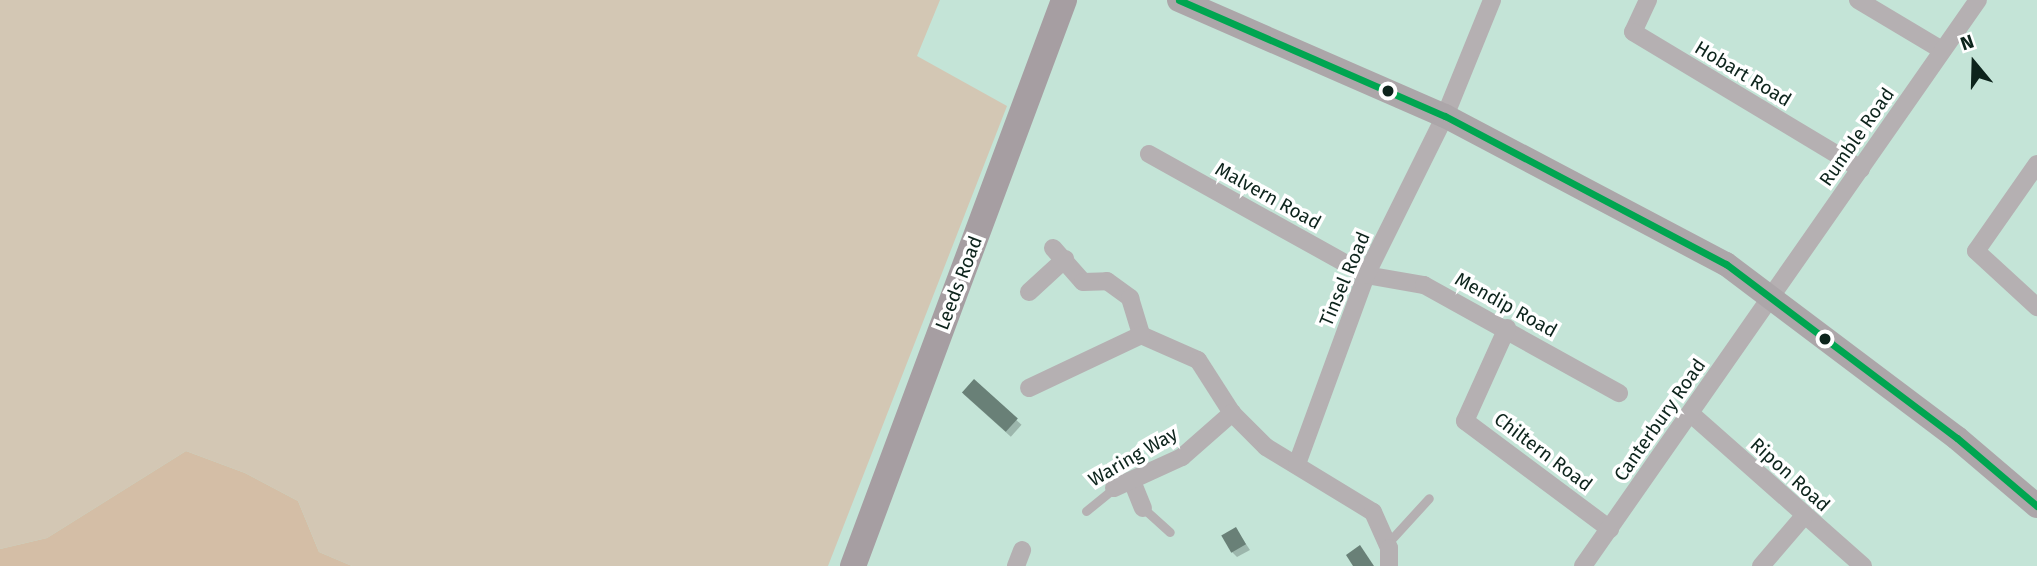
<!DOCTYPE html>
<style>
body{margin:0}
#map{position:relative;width:2037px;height:566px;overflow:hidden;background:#c4e4d7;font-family:"Fira Sans",sans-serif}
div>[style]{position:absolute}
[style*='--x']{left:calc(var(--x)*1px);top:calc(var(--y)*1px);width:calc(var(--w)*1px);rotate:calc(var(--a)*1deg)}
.green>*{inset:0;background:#d3c7b4}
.forest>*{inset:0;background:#d4bea6}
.shadow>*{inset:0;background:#0003;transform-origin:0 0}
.building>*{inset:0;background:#698077;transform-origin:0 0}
.lane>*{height:9px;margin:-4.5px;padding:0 4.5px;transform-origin:4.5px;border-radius:4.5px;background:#b5b0b2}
.street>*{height:18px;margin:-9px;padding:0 9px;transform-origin:9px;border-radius:9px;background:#b5b0b2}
.secondary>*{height:24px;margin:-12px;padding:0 12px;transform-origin:12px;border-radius:12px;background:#aca6a9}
.primary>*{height:26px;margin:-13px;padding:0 13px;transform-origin:13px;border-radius:13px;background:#a69ea2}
.bus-1>*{height:7px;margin:-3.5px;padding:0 3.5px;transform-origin:3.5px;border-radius:3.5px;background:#00a651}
.dots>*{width:19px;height:19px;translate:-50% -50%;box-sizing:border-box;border:4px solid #fff;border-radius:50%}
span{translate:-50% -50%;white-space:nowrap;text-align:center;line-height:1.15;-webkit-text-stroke:7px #fff;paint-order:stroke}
.street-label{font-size:19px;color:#0d241c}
.north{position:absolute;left:1939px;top:28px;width:70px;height:70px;-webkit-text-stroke:5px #fff;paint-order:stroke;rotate:341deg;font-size:19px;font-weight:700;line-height:28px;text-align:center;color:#0d241c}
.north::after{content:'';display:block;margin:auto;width:24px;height:32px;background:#0d241c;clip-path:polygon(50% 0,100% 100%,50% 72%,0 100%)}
</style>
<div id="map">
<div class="green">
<i style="clip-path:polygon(0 0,940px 0,917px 56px,1007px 106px,828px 566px,352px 566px,319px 552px,298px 501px,245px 473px,186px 451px,47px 538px,0 549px)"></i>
</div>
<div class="forest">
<i style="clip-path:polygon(186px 451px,245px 473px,298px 501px,319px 552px,352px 566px,0 566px,0 549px,47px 538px)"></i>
</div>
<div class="shadow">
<i style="left:974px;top:382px;width:64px;height:16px;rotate:42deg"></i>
<i style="clip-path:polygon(1236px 529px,1250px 550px,1237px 557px,1232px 552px)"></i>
</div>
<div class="building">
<i style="left:974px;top:379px;width:59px;height:18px;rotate:42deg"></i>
<i style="left:1236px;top:527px;width:20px;height:17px;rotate:60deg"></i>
<i style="clip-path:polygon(1360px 545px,1374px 566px,1353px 566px,1346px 555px)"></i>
</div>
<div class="lane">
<i style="--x:1143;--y:508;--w:36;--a:42"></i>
<i style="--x:1086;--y:511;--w:36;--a:-39"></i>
<i style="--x:1387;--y:544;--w:62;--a:-47.6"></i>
</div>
<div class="street">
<i style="--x:1648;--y:0;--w:35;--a:115"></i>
<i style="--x:1633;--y:32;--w:266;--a:31"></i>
<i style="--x:1858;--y:0;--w:98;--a:30.8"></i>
<i style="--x:1149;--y:154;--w:248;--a:29.1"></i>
<i style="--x:1366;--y:275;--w:59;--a:9.8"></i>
<i style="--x:1424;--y:285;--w:223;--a:29"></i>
<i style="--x:2037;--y:164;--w:106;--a:125"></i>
<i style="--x:1976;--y:251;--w:83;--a:42.6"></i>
<i style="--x:1053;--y:248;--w:45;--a:48.6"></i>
<i style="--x:1083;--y:282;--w:24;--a:-2"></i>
<i style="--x:1107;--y:281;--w:29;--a:36"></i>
<i style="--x:1130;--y:298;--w:39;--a:73"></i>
<i style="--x:1141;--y:335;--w:62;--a:23.7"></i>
<i style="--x:1198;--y:360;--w:63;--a:57.3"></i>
<i style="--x:1232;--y:413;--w:48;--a:45"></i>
<i style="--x:1266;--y:447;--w:125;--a:31.3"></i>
<i style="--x:1373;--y:512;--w:39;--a:66"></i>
<i style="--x:1389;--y:548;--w:18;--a:90"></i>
<i style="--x:1029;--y:292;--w:49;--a:-42.5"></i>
<i style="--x:1507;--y:328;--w:102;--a:114.3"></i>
<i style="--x:1465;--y:421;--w:181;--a:36.7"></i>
<i style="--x:1029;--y:388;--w:124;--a:-25.3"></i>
<i style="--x:1690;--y:413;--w:231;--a:41.5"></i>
<i style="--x:1297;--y:464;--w:201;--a:-69.9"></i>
<i style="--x:1366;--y:275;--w:178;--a:-63.6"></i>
<i style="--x:1445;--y:116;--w:125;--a:-67.9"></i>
<i style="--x:1132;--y:481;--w:29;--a:68"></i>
<i style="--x:1114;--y:488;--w:75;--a:-24.5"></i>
<i style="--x:1182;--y:457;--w:67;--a:-41.3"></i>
<i style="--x:1016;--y:566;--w:17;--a:-69"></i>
<i style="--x:1583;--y:566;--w:690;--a:-55.09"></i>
<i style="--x:1761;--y:566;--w:66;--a:-49.3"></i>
</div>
<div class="secondary">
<i style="--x:1179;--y:0;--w:290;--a:23.6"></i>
<i style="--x:1445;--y:116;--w:318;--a:27.8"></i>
<i style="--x:1726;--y:264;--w:289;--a:37"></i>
<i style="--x:1957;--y:438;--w:105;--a:40.4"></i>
</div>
<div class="primary">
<i style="--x:853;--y:566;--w:604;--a:-69.55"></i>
</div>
<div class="bus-1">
<i style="--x:1179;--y:0;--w:290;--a:23.6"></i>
<i style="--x:1445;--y:116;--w:318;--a:27.8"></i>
<i style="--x:1726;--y:264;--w:289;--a:37"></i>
<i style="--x:1957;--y:438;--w:105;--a:40.4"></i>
</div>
<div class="dots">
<i style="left:1388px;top:91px;background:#0d241c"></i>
<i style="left:1825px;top:339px;background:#0d241c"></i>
</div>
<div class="street-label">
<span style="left:1743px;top:74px;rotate:31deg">Hobart Road</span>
<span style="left:1857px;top:137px;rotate:-55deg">Rumble Road</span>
<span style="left:1268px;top:196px;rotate:29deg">Malvern Road</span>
<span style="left:1345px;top:279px;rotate:-67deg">Tinsel Road</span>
<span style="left:959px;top:283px;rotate:-69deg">Leeds Road</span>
<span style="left:1506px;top:305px;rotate:29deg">Mendip Road</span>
<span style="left:1660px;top:420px;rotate:-55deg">Canterbury Road</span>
<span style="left:1543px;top:452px;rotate:37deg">Chiltern Road</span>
<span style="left:1133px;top:457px;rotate:-30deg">Waring Way</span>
<span style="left:1790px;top:475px;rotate:42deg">Ripon Road</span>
</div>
<div class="north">N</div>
</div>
